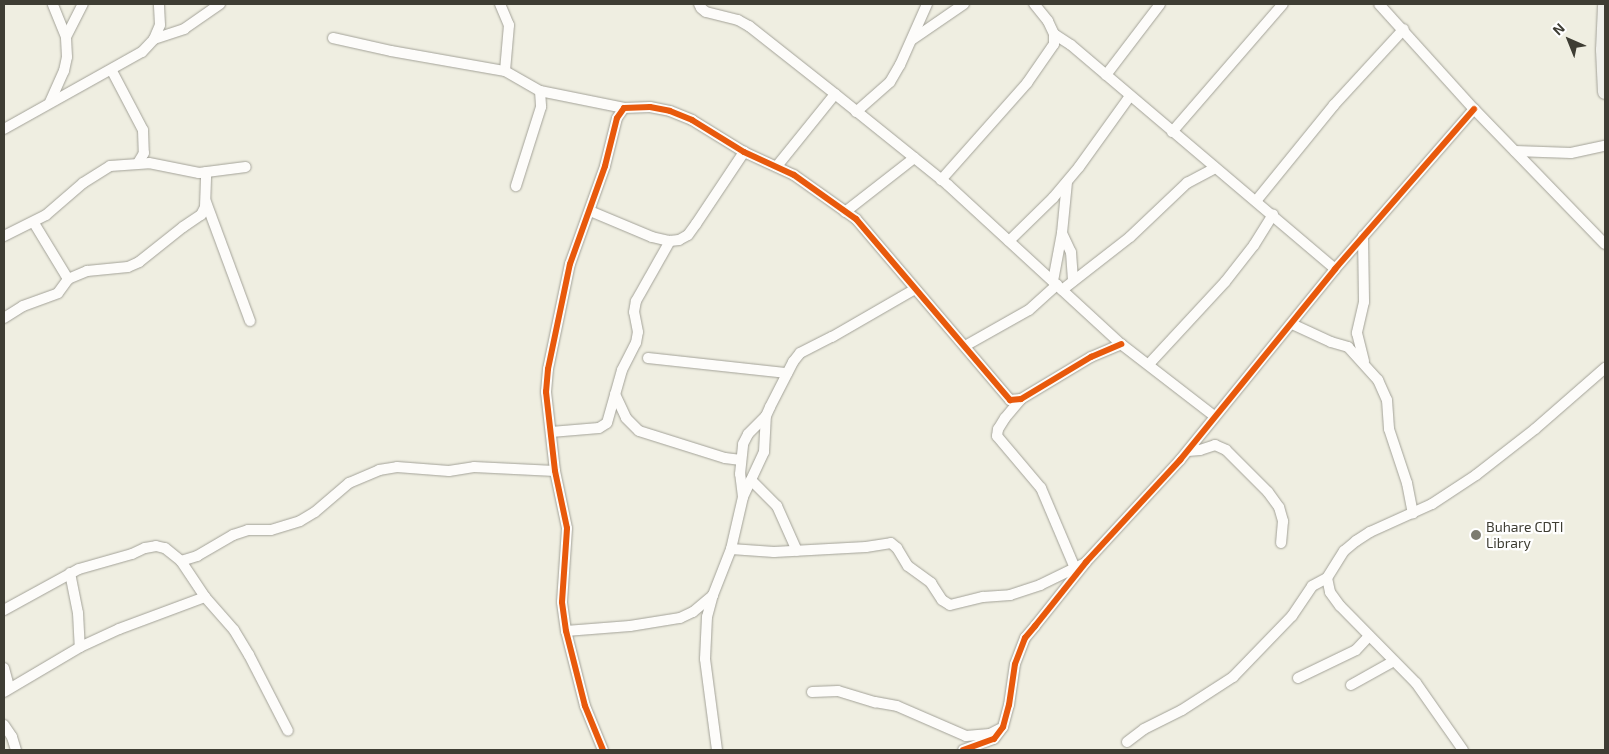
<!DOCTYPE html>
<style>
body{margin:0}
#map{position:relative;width:1609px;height:754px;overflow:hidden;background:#efeee1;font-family:"Exo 2",sans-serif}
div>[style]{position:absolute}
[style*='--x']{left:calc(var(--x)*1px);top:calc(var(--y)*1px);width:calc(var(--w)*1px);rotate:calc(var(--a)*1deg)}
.roads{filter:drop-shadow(0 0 1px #a3a298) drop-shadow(0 0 1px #a3a298)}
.street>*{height:10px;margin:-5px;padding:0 5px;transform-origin:5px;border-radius:5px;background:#fdfcfa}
.secondary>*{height:14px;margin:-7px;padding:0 7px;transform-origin:7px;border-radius:7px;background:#efefea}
.cycleway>*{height:6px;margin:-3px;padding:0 3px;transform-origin:3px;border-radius:3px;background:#e8590c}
.dots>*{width:14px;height:14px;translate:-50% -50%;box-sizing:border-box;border:2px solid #fff;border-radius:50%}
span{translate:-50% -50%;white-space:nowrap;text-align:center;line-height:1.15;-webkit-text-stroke:4.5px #fff;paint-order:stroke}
.poi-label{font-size:14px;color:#3e3d33}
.left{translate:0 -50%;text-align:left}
.frame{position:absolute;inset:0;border:5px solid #3e3d33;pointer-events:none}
.north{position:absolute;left:1544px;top:15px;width:50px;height:50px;-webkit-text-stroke:4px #fff;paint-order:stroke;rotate:316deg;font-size:14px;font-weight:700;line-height:20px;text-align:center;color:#3e3d33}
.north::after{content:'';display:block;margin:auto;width:18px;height:22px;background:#3e3d33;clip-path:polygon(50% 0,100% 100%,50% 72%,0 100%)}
</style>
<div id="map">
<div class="roads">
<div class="street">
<i style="--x:500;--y:4;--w:23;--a:67"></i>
<i style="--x:509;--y:25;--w:46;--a:95"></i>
<i style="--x:699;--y:4;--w:4;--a:63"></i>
<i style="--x:701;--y:8;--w:6;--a:39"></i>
<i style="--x:706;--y:12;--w:33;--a:14"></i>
<i style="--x:738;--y:20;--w:13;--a:29"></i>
<i style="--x:749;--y:26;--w:110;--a:38.3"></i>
<i style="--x:835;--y:94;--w:145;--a:38.8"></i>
<i style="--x:948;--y:185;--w:235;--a:42.6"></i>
<i style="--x:1121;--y:344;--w:118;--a:37.7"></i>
<i style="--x:1379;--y:4;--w:142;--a:47.9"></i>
<i style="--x:1474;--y:109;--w:188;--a:45.9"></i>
<i style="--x:1054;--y:34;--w:20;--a:33"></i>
<i style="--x:1071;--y:45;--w:346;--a:40.3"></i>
<i style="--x:66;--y:37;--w:37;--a:-63"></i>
<i style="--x:333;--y:38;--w:59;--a:12.6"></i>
<i style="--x:391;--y:51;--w:116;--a:10"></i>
<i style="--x:505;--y:71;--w:40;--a:29.7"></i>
<i style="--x:540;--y:91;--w:16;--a:86"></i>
<i style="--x:541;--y:107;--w:83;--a:107.6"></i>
<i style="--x:154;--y:39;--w:32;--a:-18"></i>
<i style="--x:184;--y:29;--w:44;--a:-34.8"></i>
<i style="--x:913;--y:39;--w:62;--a:-34.5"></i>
<i style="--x:112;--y:71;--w:67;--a:62.3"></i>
<i style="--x:143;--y:130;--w:23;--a:88"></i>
<i style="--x:144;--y:153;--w:12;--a:121"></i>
<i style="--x:1106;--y:75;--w:89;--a:-52.7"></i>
<i style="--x:540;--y:91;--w:86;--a:11.4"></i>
<i style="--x:50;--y:102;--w:34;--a:-66"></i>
<i style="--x:64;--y:71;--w:14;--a:-78"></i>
<i style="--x:67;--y:57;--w:20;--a:-93"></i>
<i style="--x:66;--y:37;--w:35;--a:-112"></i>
<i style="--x:856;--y:112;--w:45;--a:-41.4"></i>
<i style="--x:890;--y:82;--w:20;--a:-60"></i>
<i style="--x:900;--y:65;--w:67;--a:-66.1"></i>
<i style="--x:4;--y:129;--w:158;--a:-29.2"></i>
<i style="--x:142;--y:52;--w:18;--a:-47"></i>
<i style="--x:154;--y:39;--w:15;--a:-67"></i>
<i style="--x:160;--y:25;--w:21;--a:-93"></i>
<i style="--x:1172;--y:132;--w:169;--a:-49.1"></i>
<i style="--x:1515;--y:151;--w:56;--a:2"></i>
<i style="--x:1571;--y:153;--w:35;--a:-12"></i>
<i style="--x:777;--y:166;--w:92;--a:-51.1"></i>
<i style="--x:941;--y:180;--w:130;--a:-48.4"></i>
<i style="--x:1027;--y:83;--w:47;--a:-55.3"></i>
<i style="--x:1054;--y:44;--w:10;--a:-90"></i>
<i style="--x:1054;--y:34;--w:14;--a:-115"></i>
<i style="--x:1048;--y:21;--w:22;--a:-129"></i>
<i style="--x:1256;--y:201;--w:124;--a:-50.9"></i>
<i style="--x:1334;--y:105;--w:103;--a:-47.4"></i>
<i style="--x:206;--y:202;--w:127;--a:69.7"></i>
<i style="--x:590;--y:211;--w:67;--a:22.8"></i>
<i style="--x:652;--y:237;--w:18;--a:13"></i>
<i style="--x:670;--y:241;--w:9;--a:-6"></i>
<i style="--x:679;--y:240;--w:10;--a:-29"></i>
<i style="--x:688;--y:235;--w:14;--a:-54"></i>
<i style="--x:696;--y:224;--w:87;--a:-56.3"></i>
<i style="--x:845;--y:212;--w:88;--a:-38"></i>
<i style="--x:34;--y:223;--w:66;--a:58.7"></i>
<i style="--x:1062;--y:233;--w:21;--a:65"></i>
<i style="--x:1071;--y:252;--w:29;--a:86"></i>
<i style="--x:4;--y:236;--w:47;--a:-26.6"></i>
<i style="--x:46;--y:215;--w:49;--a:-40.9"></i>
<i style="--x:83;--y:183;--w:32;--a:-32"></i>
<i style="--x:110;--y:166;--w:39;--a:-4"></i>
<i style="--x:149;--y:163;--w:51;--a:11.3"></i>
<i style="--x:199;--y:173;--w:47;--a:-7.3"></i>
<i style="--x:1363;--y:236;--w:66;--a:89.1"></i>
<i style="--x:1364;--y:302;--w:32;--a:103"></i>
<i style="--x:1357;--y:333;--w:29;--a:76"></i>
<i style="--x:1009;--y:241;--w:62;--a:-44.3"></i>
<i style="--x:1053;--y:198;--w:40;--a:-50"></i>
<i style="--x:1079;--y:167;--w:87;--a:-54.3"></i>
<i style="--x:1053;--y:281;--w:49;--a:-79.4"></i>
<i style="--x:1062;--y:233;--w:51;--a:-84.4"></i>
<i style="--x:1062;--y:290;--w:86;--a:-37.9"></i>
<i style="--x:1130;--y:237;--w:79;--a:-43.5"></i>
<i style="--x:1187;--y:183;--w:32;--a:-28"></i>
<i style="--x:4;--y:318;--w:22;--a:-32"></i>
<i style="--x:23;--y:306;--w:37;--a:-20"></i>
<i style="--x:58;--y:293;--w:17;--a:-54"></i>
<i style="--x:68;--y:279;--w:21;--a:-23"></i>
<i style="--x:87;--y:271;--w:41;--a:-5.6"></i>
<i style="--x:128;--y:267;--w:12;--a:-24"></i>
<i style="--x:139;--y:262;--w:56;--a:-38.5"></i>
<i style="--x:183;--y:227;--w:22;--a:-34"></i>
<i style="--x:201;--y:215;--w:9;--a:-63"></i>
<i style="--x:205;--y:207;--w:35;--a:-88"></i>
<i style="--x:1292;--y:324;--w:43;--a:24.8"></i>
<i style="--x:1331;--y:342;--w:18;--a:16"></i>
<i style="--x:1348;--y:347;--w:45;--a:47.7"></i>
<i style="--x:1378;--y:380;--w:22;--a:66"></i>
<i style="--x:1387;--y:400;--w:29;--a:86"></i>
<i style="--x:1389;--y:429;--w:57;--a:71.6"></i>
<i style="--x:1407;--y:483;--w:31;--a:79"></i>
<i style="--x:965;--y:346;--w:73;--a:-29.4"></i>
<i style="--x:1029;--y:310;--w:38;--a:-42"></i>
<i style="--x:648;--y:358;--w:140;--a:6.2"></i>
<i style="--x:1149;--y:364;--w:112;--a:-47.2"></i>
<i style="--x:1225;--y:282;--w:47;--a:-51.9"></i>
<i style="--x:1254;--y:245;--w:36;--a:-58"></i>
<i style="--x:615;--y:394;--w:26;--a:65"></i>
<i style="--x:626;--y:418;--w:18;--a:45"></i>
<i style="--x:639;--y:431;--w:90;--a:17.4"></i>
<i style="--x:725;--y:458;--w:16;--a:7"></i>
<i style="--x:1021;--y:399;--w:25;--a:130"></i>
<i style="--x:1005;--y:418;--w:13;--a:122"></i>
<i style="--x:998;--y:429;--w:7;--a:98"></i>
<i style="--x:997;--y:436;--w:68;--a:49.8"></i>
<i style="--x:1041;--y:488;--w:87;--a:67"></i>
<i style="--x:551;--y:432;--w:48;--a:-4.8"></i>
<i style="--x:599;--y:428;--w:9;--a:-32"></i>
<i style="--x:607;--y:423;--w:55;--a:-74.2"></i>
<i style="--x:622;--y:370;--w:30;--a:-63"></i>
<i style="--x:636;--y:343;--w:11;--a:-80"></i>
<i style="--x:638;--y:332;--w:20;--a:-101"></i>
<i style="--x:634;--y:312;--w:11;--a:-80"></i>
<i style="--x:636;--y:301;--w:69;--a:-60.5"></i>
<i style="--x:1188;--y:451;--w:12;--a:-5"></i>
<i style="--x:1200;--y:450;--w:16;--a:-18"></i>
<i style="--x:1215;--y:445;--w:12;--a:24"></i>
<i style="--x:1226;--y:450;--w:59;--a:45"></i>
<i style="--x:1268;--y:492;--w:19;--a:54"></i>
<i style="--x:1279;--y:507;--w:15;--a:74"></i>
<i style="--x:1283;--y:521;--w:22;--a:95"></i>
<i style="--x:751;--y:480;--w:37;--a:45"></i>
<i style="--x:777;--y:506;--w:49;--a:66"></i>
<i style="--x:743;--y:497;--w:23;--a:-97"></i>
<i style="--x:740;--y:474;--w:30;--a:-84"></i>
<i style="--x:743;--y:444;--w:11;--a:-63"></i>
<i style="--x:748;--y:434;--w:25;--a:-45"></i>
<i style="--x:731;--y:549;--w:43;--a:4"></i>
<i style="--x:774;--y:552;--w:92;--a:-3.1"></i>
<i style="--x:866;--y:547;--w:25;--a:-9"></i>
<i style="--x:891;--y:543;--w:8;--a:40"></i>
<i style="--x:897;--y:548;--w:21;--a:59"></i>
<i style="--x:908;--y:566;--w:29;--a:36"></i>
<i style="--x:931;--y:583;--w:20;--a:57"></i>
<i style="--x:942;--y:600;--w:9;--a:32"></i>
<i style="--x:950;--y:605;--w:34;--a:-14"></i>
<i style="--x:983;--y:597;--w:27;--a:-4"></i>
<i style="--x:1010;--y:595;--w:32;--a:-18"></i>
<i style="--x:1040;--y:585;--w:48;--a:-26"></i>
<i style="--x:181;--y:561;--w:17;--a:-17"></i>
<i style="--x:197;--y:556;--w:42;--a:-30.3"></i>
<i style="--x:233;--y:535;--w:16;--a:-18"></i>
<i style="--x:248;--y:530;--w:23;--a:0"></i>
<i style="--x:271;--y:530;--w:30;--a:-17"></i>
<i style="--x:300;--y:521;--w:17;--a:-31"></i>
<i style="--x:315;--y:512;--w:45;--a:-40.5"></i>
<i style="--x:349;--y:483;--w:33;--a:-23"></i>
<i style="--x:379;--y:470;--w:18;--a:-9"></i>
<i style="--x:397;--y:467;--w:52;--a:4.4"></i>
<i style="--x:449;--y:471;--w:25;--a:-9"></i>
<i style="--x:474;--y:467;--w:81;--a:2.8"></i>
<i style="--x:70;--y:573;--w:41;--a:78.7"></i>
<i style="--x:78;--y:613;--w:34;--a:87"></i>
<i style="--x:4;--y:610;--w:85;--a:-28.7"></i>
<i style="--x:79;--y:569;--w:55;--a:-15.8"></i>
<i style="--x:132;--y:554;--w:14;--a:-25"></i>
<i style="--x:145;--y:548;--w:11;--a:-10"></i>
<i style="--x:156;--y:546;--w:9;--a:13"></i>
<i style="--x:165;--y:548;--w:21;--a:39"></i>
<i style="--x:181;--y:561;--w:43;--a:56.3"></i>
<i style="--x:205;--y:597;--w:44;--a:48.7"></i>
<i style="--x:234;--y:630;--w:29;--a:59"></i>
<i style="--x:249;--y:655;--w:85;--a:62.8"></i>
<i style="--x:566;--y:631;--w:64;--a:-4.5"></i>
<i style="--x:630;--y:626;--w:51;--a:-9.1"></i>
<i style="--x:680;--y:618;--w:14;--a:-25"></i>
<i style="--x:693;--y:612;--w:26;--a:-40"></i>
<i style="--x:4;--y:668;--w:20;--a:75"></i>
<i style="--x:1298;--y:678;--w:64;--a:-25.8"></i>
<i style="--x:1356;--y:650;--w:19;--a:-47"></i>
<i style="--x:1351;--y:685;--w:49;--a:-29.2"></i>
<i style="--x:4;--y:692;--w:88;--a:-30.6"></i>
<i style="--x:80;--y:647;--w:43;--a:-24.8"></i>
<i style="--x:119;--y:629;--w:92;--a:-20.4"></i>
<i style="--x:812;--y:692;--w:26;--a:-2"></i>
<i style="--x:838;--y:691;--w:39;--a:17"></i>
<i style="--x:875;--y:702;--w:22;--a:10"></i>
<i style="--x:897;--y:706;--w:75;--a:23.5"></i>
<i style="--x:966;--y:736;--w:24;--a:-5"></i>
<i style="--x:990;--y:734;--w:11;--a:-27"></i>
<i style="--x:4;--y:725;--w:14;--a:56"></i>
<i style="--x:12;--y:737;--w:14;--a:73"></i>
<i style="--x:1127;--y:742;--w:21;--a:-37"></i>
<i style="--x:1144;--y:729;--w:42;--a:-26.6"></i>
<i style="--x:1182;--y:710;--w:61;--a:-32.9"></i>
<i style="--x:1233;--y:677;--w:85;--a:-46"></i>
<i style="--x:1292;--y:616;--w:36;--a:-56"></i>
<i style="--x:1312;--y:586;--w:17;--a:-28"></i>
<i style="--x:603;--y:750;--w:48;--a:-112.2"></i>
<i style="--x:585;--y:706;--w:77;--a:-104.2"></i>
<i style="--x:566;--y:631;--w:29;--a:-98"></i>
<i style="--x:562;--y:602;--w:74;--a:-86.1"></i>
<i style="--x:567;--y:528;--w:58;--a:-101.9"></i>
<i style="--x:555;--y:471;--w:80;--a:-96.5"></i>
<i style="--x:546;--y:392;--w:23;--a:-85"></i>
<i style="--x:548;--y:369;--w:107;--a:-78.2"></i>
<i style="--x:570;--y:264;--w:104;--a:-70.3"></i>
<i style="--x:605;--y:166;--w:49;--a:-76"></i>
<i style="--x:617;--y:118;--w:12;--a:-55"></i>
<i style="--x:624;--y:108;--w:26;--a:-2"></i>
<i style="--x:650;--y:107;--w:20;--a:11"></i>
<i style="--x:670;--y:111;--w:24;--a:22"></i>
<i style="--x:692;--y:120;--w:61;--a:31.6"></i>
<i style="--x:744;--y:152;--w:55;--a:24.7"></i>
<i style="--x:794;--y:175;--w:76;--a:35.4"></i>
<i style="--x:856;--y:219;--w:238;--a:49.6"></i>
<i style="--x:1010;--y:400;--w:11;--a:-5"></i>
<i style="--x:1021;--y:399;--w:82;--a:-31"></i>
<i style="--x:1091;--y:357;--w:33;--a:-23"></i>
<i style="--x:717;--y:750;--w:92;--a:-97.5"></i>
<i style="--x:705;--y:659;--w:42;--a:-87.3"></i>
<i style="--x:707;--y:617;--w:23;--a:-75"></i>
<i style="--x:713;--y:595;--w:49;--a:-68.6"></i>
<i style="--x:731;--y:549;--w:53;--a:-77"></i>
<i style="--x:743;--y:497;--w:50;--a:-65"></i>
<i style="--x:764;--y:452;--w:36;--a:-87"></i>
<i style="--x:766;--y:416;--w:10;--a:-66"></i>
<i style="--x:770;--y:407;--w:51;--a:-62.9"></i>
<i style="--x:793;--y:362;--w:11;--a:-52"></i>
<i style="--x:800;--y:353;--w:36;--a:-27"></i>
<i style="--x:832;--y:337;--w:96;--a:-30"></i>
<i style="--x:963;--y:750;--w:33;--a:-20"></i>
<i style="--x:994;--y:739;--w:15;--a:-53"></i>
<i style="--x:1003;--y:727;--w:23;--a:-75"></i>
<i style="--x:1009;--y:705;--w:41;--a:-81.7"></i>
<i style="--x:1015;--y:664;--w:28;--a:-69"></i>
<i style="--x:1025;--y:638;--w:16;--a:-50"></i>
<i style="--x:1035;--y:626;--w:82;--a:-51.4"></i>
<i style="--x:1086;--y:562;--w:139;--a:-47.3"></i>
<i style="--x:1180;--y:460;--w:246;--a:-50.9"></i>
<i style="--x:1335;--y:269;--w:212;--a:-49"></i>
<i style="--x:1463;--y:750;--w:82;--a:-125"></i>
<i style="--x:1416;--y:683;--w:108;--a:-134.6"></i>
<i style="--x:1340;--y:606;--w:17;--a:-126"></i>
<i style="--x:1330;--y:592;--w:14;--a:-102"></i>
<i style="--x:1327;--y:578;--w:32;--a:-58"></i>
<i style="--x:1344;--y:551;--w:16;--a:-40"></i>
<i style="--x:1356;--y:541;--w:17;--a:-33"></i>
<i style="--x:1370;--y:532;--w:68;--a:-24.3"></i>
<i style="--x:1432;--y:504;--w:53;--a:-33.4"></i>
<i style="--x:1476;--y:475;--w:75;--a:-37.9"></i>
<i style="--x:1535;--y:429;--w:93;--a:-41.1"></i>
</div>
<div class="secondary">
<i style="--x:1605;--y:6;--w:44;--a:92.6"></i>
<i style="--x:1603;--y:50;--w:42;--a:87.3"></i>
</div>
</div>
<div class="cycleway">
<i style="--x:603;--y:750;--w:48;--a:-112.2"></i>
<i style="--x:585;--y:706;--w:77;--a:-104.2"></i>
<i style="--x:566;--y:631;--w:29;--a:-98"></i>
<i style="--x:562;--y:602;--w:74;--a:-86.1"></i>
<i style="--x:567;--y:528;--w:58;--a:-101.9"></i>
<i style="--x:555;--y:471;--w:80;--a:-96.5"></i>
<i style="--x:546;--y:392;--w:23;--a:-85"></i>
<i style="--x:548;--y:369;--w:107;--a:-78.2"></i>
<i style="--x:570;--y:264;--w:104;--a:-70.3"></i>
<i style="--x:605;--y:166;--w:49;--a:-76"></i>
<i style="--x:617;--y:118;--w:12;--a:-55"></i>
<i style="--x:624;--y:108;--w:26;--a:-2"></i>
<i style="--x:650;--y:107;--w:20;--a:11"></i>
<i style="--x:670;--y:111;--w:24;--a:22"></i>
<i style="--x:692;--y:120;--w:61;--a:31.6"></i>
<i style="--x:744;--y:152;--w:55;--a:24.7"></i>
<i style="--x:794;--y:175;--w:76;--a:35.4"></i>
<i style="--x:856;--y:219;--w:238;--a:49.6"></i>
<i style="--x:1010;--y:400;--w:11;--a:-5"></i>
<i style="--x:1021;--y:399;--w:82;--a:-31"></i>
<i style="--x:1091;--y:357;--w:33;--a:-23"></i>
<i style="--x:963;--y:750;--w:33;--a:-20"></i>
<i style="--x:994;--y:739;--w:15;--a:-53"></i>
<i style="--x:1003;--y:727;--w:23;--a:-75"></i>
<i style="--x:1009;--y:705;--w:41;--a:-81.7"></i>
<i style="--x:1015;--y:664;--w:28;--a:-69"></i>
<i style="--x:1025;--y:638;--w:16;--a:-50"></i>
<i style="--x:1035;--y:626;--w:82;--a:-51.4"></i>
<i style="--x:1086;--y:562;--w:139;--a:-47.3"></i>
<i style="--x:1180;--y:460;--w:246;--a:-50.9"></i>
<i style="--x:1335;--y:269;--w:212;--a:-49"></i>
</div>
<div class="dots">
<i style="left:1476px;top:535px;background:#7c7b70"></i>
</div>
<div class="poi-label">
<span class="left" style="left:1486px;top:535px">Buhare CDTI<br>Library</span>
</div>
<div class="frame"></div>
<div class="north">N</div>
</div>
